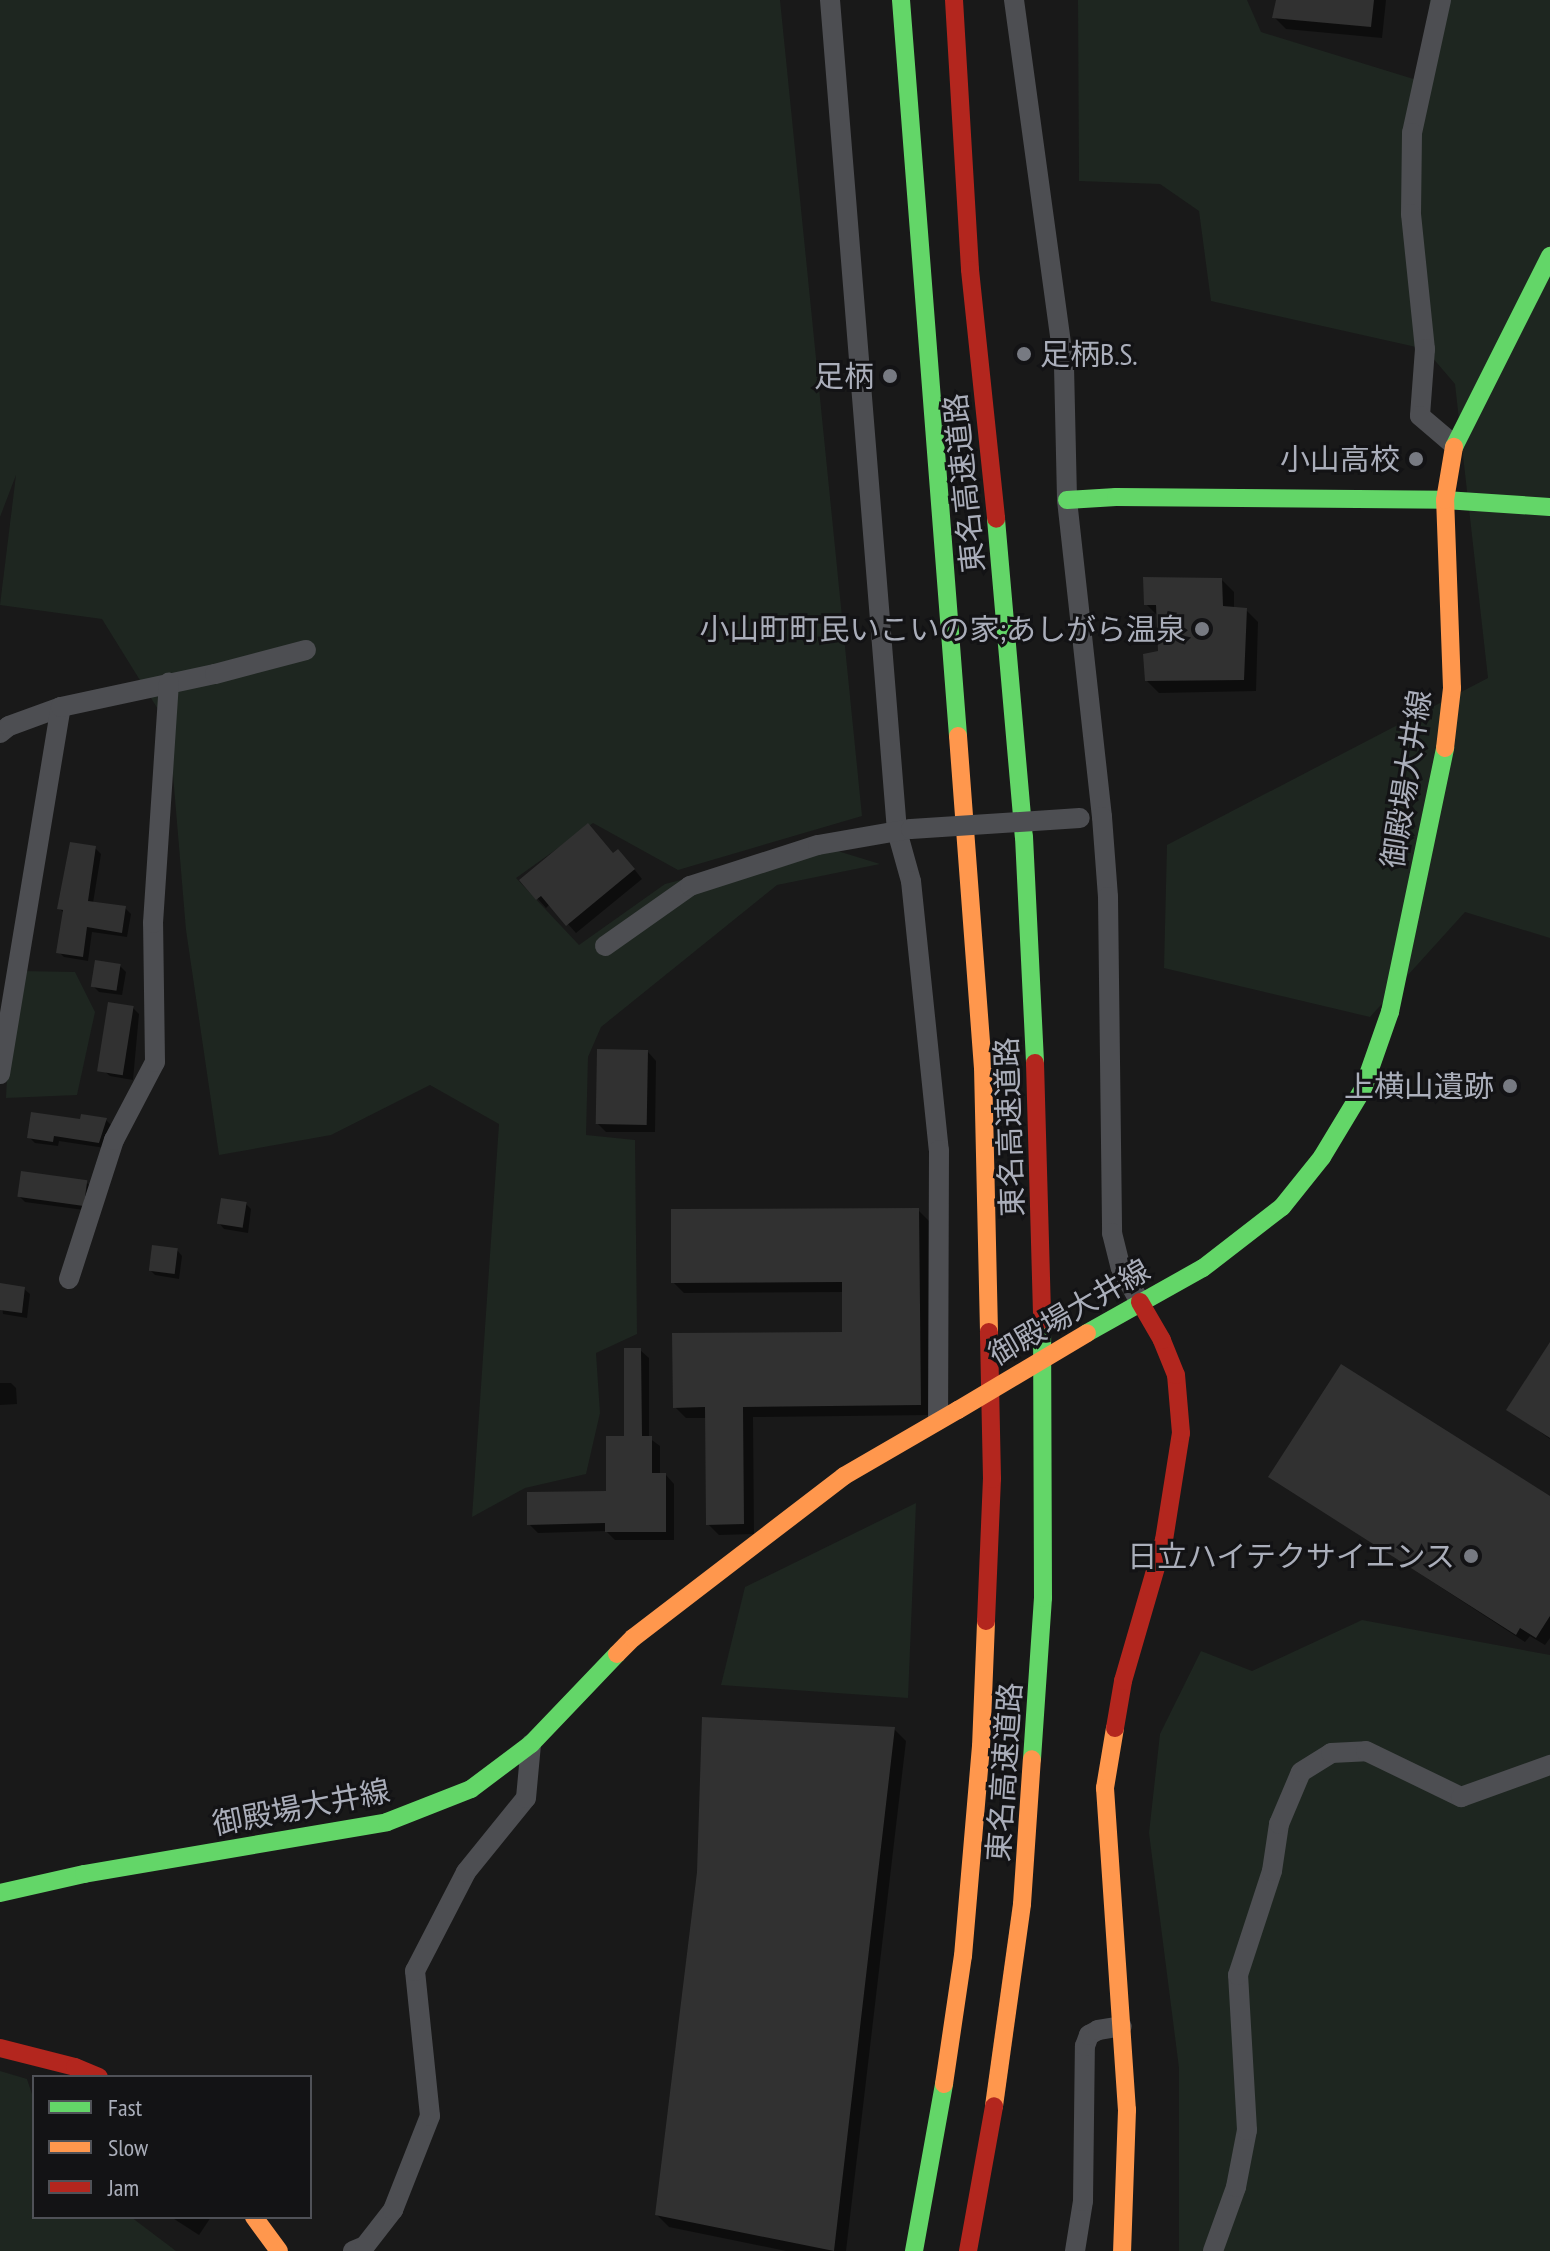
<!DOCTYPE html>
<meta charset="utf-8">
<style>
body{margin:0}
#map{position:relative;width:1550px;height:2251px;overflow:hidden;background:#191919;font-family:"PT Sans Narrow","Noto Sans JP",sans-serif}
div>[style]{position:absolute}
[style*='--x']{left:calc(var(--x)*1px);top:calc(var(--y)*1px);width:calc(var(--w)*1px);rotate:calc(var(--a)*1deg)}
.green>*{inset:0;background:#1e2620}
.shadow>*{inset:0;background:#0007}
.building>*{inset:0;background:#313131;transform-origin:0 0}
.street>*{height:20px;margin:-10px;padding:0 10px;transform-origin:10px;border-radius:10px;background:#4d4e52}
.fast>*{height:18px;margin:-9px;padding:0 9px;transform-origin:9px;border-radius:9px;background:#63d668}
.slow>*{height:18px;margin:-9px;padding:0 9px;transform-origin:9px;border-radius:9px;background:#ff974d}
.jam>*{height:18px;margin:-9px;padding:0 9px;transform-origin:9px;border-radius:9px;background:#b3261e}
.street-bridge>*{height:20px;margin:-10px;padding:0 10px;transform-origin:10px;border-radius:10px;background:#4d4e52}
.slow-bridge>*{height:18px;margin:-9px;padding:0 9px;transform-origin:9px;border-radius:9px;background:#ff974d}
.dots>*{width:22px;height:22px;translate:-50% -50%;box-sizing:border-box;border:4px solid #131315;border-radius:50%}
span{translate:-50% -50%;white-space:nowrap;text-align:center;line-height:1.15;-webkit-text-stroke:6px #131315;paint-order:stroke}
.poi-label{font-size:30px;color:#aaaeba}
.left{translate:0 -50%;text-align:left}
.right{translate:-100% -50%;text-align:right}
.street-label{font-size:30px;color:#aaaeba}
.legend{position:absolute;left:32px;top:2075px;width:280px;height:144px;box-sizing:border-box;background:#131315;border:2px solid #4f5157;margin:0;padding:10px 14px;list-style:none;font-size:24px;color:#aaaeba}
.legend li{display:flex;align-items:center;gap:16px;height:40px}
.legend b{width:40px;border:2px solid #4f5157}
</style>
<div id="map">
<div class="green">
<i style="clip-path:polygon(0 0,780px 0,862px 816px,678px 870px,593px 823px,516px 878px,579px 945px,665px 884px,818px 845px,880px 864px,777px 885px,601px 1027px,588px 1057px,586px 1135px,635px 1140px,637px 1334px,596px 1353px,600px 1413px,586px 1474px,525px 1488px,472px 1517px,499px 1124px,430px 1085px,331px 1135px,219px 1155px,186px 930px,169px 727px,102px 619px,0 605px,16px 475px,0 517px)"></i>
<i style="clip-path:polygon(1078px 0,1247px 0,1261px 32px,1420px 81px,1430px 0,1550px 0,1550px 938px,1465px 912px,1370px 1017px,1164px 968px,1167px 845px,1488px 678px,1455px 384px,1425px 349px,1211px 301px,1199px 211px,1160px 184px,1079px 181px)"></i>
<i style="clip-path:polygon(20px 971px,75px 972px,95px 1012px,77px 1095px,6px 1098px,11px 998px)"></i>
<i style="clip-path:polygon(916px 1503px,908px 1698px,721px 1685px,745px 1587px)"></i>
<i style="clip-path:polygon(1362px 1620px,1550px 1655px,1550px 2251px,1179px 2251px,1179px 2068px,1149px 1833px,1160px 1734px,1201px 1651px,1252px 1671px)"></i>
<i style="clip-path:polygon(0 2071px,27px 2079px,34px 2100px,34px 2217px,131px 2217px,176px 2251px,0 2251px)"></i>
</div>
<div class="shadow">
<i style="clip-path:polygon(1278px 0,1386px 0,1382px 38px,1286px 29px,1274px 17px)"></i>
<i style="clip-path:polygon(1222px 580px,1234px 592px,1234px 609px,1246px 610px,1258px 622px,1256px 691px,1159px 693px,1147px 681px,1160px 652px,1158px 616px,1146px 604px)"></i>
<i style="clip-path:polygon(95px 848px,101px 854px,93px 903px,125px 908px,131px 914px,127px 937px,92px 932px,88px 961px,64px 957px,59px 952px,65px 914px,59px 908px)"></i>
<i style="clip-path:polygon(614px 855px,627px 860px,642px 879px,576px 933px,550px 904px,546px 908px,522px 881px)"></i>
<i style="clip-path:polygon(120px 966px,126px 972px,122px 995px,99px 992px,93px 986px)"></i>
<i style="clip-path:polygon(133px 1008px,139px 1014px,133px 1080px,110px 1076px,104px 1071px)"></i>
<i style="clip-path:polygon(648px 1052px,656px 1061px,655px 1132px,606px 1132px,597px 1123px)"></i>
<i style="clip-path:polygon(106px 1120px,111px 1125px,105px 1148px,59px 1141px,58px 1146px,35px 1143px,29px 1137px,82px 1121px)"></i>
<i style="clip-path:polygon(23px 1173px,86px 1182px,92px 1188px,84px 1210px,25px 1202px,19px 1196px)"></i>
<i style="clip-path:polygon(246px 1204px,251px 1209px,248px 1233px,224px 1229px,219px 1223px)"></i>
<i style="clip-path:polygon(918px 1210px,929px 1221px,931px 1415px,753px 1417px,754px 1534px,719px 1535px,708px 1524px,707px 1418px,686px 1418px,675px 1407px,844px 1333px,844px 1292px,684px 1293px,673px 1282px)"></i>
<i style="clip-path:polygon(177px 1250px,182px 1256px,179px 1279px,155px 1275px,150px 1270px)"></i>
<i style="clip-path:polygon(24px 1289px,30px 1294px,27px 1318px,3px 1314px,0 1291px)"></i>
<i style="clip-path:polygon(1550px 1345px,1550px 1439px,1509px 1410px)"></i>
<i style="clip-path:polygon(640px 1350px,649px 1358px,649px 1438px,660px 1446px,660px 1475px,666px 1475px,674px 1484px,674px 1540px,615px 1540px,606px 1531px,538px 1533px,529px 1524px,608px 1493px,626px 1438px)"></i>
<i style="clip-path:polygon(0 1383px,11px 1383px,16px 1388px,17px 1404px,0 1405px)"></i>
<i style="clip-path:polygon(1271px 1477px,1550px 1499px,1550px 1638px,1545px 1645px,1530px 1636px,1525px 1642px)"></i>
<i style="clip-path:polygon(894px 1729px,906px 1741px,846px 2251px,786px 2251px,669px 2227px,657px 2215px,699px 1872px)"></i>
<i style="clip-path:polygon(171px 2217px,211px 2217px,199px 2235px)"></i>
</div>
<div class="building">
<i style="clip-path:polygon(1276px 0,1374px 0,1371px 27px,1272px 18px)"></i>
<i style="clip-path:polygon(1143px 577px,1222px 578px,1223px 606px,1247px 608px,1244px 680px,1145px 681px,1143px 654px,1158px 651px,1156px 605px,1144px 605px)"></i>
<i style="clip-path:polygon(588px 823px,613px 853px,618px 849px,635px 869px,566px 926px,541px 896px,536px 900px,519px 880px)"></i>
<i style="clip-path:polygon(70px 842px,96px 846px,88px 901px,126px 906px,122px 933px,87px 927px,83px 957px,56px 953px,63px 910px,57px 909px)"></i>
<i style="left:95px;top:960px;width:26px;height:27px;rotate:9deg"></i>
<i style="left:108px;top:1002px;width:26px;height:70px;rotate:9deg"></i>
<i style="left:597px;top:1049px;width:51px;height:75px;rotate:1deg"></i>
<i style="clip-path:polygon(31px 1112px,80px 1119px,81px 1114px,107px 1118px,99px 1143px,54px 1136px,53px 1142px,27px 1138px)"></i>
<i style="left:21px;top:1171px;width:67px;height:26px;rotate:8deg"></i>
<i style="left:221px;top:1198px;width:26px;height:26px;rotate:9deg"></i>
<i style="clip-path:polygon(919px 1208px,921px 1405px,743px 1407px,744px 1524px,706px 1525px,705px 1407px,673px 1408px,672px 1333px,842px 1332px,842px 1282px,671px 1283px,671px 1209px)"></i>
<i style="left:152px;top:1245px;width:26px;height:26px;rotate:7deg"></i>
<i style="clip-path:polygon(0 1283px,25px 1287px,22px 1313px,0 1310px)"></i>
<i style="clip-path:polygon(1550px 1342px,1550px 1438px,1506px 1410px)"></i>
<i style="clip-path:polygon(624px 1348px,641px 1348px,642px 1436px,652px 1436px,652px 1473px,666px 1473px,666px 1532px,605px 1532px,605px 1523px,527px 1525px,527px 1492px,606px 1491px,606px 1436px,624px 1436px)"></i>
<i style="clip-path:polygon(1341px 1364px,1550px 1496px,1550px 1616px,1536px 1638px,1520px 1628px,1516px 1635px,1268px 1477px)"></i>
<i style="clip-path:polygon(702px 1717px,895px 1727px,834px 2251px,655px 2215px,697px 1872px)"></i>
</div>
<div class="street">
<i style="--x:830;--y:0;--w:834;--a:85.39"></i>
<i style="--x:897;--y:831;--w:52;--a:74.4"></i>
<i style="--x:911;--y:881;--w:270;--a:84.1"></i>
<i style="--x:939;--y:1150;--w:270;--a:90.2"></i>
<i style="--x:1014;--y:0;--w:369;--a:82.2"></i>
<i style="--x:1064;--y:366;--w:134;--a:88.7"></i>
<i style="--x:1067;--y:500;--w:319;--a:83.7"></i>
<i style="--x:1102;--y:817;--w:80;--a:85.7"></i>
<i style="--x:1108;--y:897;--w:336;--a:89.3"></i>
<i style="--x:1112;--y:1233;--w:36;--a:76"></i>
<i style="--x:1121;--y:1268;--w:39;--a:61"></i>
<i style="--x:1441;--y:0;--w:136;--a:102.3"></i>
<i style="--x:1412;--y:133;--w:81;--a:90.7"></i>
<i style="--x:1411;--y:214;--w:136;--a:84.1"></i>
<i style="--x:1425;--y:349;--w:67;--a:94.3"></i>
<i style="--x:1420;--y:416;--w:45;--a:40.5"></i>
<i style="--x:0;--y:733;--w:11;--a:-38"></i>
<i style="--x:9;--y:726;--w:55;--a:-20.1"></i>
<i style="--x:605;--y:946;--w:104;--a:-35.2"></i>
<i style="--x:690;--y:886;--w:134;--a:-17.8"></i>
<i style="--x:818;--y:845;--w:93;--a:-9.9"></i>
<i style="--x:0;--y:1074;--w:372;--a:-80.6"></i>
<i style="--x:61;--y:707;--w:157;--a:-12.1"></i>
<i style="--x:215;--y:674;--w:94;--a:-14.8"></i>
<i style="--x:69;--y:1279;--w:146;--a:-72.1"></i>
<i style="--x:114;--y:1140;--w:88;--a:-62.3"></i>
<i style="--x:155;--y:1062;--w:139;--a:-90.8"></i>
<i style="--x:153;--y:923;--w:241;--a:-86.2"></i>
<i style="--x:353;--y:2251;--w:13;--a:-23"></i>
<i style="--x:365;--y:2246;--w:46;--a:-52.1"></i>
<i style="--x:393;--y:2210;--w:101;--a:-68.5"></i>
<i style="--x:430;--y:2116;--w:146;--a:-95.9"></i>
<i style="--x:415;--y:1971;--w:111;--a:-62.7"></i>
<i style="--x:466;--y:1872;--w:95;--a:-51"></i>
<i style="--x:526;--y:1798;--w:54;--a:-84.7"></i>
<i style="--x:1075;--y:2251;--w:51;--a:-80.9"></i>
<i style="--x:1083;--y:2201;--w:155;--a:-89.3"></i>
<i style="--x:1085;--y:2046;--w:12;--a:-70"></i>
<i style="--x:1089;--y:2035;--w:10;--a:-29"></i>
<i style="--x:1098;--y:2030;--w:24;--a:-9"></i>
<i style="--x:1213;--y:2251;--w:68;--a:-70.2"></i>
<i style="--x:1236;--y:2187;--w:58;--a:-79.1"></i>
<i style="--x:1247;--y:2130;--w:155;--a:-93.3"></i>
<i style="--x:1238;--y:1975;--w:109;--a:-71.9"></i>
<i style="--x:1272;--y:1871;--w:48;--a:-81.5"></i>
<i style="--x:1279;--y:1824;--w:56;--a:-67.1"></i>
<i style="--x:1301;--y:1772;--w:36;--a:-32"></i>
<i style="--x:1331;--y:1753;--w:35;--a:-3"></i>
<i style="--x:1366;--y:1751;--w:106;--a:25.8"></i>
<i style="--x:1461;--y:1797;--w:95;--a:-19.8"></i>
</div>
<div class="fast">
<i style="--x:901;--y:0;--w:738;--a:85.57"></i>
<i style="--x:1454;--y:447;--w:214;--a:-63.3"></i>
<i style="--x:1067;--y:500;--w:49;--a:-3.5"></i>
<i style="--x:1116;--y:497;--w:329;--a:0.5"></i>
<i style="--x:1445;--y:500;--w:105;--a:3.8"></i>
<i style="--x:996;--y:519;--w:319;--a:85"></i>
<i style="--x:1024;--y:837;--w:226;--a:87.2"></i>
<i style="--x:1087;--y:1333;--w:133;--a:-29.3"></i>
<i style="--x:1203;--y:1268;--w:100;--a:-37.7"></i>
<i style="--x:1282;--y:1207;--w:64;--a:-51.3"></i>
<i style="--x:1322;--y:1157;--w:79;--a:-58.9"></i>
<i style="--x:1363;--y:1089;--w:82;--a:-70.7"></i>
<i style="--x:1390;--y:1012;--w:270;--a:-78.2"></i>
<i style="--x:1032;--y:1759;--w:161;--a:-86.1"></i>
<i style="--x:1043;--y:1598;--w:278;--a:-90.2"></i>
<i style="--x:0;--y:1893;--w:86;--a:-12.7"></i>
<i style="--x:84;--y:1874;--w:307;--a:-9.7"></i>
<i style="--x:387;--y:1822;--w:90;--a:-21.4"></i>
<i style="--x:471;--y:1789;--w:75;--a:-36.9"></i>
<i style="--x:531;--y:1744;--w:124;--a:-46.3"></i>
<i style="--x:914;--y:2251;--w:170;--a:-79.8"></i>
</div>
<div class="slow">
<i style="--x:958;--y:736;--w:332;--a:85.7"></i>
<i style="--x:983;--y:1067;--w:265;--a:88.7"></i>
<i style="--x:1445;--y:748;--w:60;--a:-83.3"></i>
<i style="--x:1452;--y:688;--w:188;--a:-92.1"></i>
<i style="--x:1445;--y:500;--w:54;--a:-80.4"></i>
<i style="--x:617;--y:1654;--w:23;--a:-45"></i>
<i style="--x:633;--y:1638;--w:266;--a:-37.5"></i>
<i style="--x:844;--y:1476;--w:132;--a:-30.1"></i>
<i style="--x:1115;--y:1728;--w:61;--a:99.5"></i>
<i style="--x:1105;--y:1788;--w:323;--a:86.1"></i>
<i style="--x:1127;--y:2110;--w:141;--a:92"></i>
<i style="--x:944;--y:2084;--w:129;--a:-81.6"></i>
<i style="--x:963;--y:1956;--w:210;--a:-85.1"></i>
<i style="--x:981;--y:1747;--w:126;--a:-87.7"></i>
<i style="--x:994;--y:2106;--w:204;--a:-82.1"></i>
<i style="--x:1022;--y:1904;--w:145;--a:-86.1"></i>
<i style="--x:254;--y:2217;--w:42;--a:53.7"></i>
</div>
<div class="jam">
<i style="--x:954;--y:0;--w:270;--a:86.6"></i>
<i style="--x:970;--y:270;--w:250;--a:84"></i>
<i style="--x:1035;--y:1063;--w:257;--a:88.4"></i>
<i style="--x:986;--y:1621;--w:142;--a:-87.6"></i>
<i style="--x:992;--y:1479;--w:147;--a:-91.2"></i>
<i style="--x:1115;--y:1728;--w:48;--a:-80.3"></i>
<i style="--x:1123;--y:1681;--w:147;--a:-73.8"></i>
<i style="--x:1164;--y:1540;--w:108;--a:-81"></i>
<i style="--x:1181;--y:1433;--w:58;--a:-94.9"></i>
<i style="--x:1176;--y:1375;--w:38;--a:-112"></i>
<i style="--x:1162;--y:1340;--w:44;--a:-120.1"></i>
<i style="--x:0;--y:2048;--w:77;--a:14.2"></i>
<i style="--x:75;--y:2067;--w:26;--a:23"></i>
<i style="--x:968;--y:2251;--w:147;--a:-79.8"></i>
</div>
<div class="street-bridge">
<i style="--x:911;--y:829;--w:169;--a:-3.7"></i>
</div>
<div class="slow-bridge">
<i style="--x:958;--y:1410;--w:150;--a:-30.8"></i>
</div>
<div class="dots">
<i style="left:1024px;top:354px;background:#777a82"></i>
<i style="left:890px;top:376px;background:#777a82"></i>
<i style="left:1416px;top:459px;background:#777a82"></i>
<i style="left:1202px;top:629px;background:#777a82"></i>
<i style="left:1510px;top:1086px;background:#777a82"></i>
<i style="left:1471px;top:1556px;background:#777a82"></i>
</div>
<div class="poi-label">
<span class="left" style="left:1040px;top:354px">足柄B.S.</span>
<span class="right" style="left:874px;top:376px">足柄</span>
<span class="right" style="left:1400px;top:459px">小山高校</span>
<span class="right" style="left:1186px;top:629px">小山町町民いこいの家;あしがら温泉</span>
<span class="right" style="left:1494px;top:1086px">上横山遺跡</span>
<span class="right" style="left:1455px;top:1556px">日立ハイテクサイエンス</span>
</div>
<div class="street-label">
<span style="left:964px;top:483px;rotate:-96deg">東名高速道路</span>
<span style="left:1406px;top:779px;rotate:-81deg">御殿場大井線</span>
<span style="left:1009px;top:1127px;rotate:-92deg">東名高速道路</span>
<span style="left:1069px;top:1312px;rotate:-30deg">御殿場大井線</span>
<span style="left:1004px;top:1772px;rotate:-86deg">東名高速道路</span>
<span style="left:301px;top:1807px;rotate:-11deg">御殿場大井線</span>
</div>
<ul class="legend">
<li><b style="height:10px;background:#63d668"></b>Fast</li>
<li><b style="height:10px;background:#ff974d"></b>Slow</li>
<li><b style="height:10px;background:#b3261e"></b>Jam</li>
</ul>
</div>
